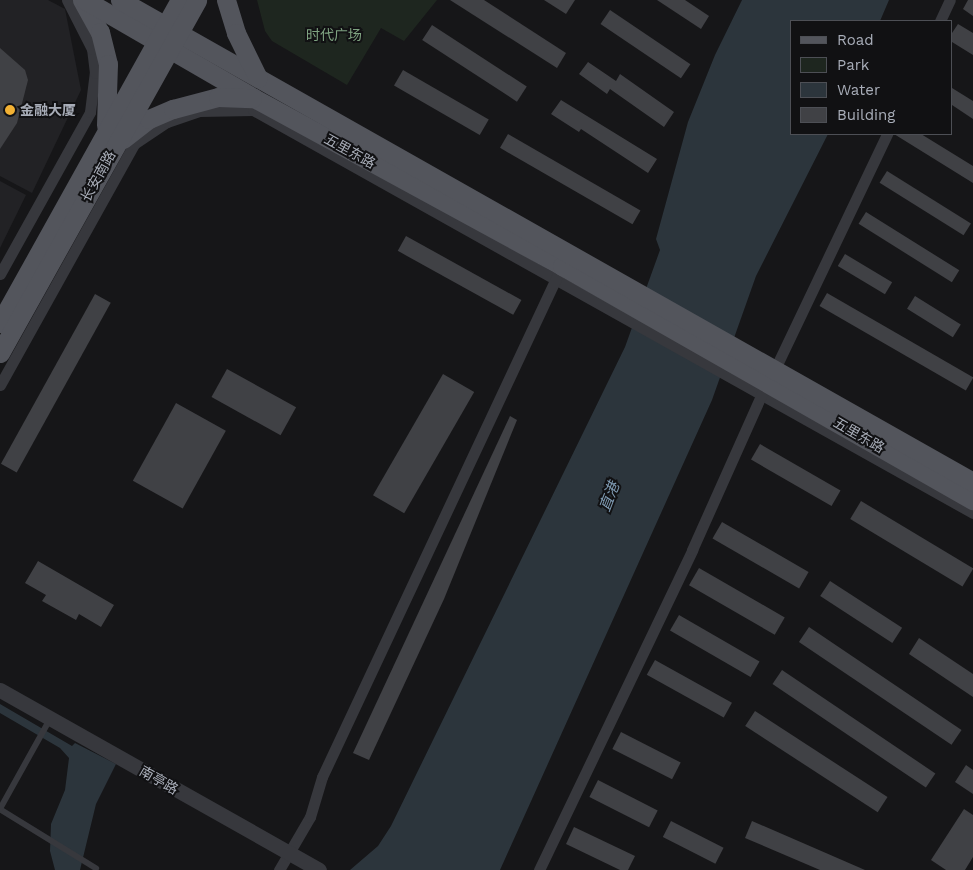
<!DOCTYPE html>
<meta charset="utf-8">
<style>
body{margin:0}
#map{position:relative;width:973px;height:870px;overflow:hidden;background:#161618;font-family:"Work Sans","Noto Sans SC",sans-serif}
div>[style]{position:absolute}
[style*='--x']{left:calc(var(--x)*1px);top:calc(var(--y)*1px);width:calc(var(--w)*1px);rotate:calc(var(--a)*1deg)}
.built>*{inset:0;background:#222225}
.green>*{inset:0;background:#1e261f}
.water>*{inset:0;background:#2c353c}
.building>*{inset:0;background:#404145;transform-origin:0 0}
.service>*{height:5.5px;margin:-2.75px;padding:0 2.75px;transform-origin:2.75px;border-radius:2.75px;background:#37383d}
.minor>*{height:11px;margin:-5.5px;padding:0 5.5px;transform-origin:5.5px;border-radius:5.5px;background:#37383d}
.tertiary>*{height:15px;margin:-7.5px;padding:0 7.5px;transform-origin:7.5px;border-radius:7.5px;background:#37383d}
.primary>*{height:19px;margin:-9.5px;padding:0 9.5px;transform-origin:9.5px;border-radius:9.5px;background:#53555c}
.dots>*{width:14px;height:14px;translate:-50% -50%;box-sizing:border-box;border:2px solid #111113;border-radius:50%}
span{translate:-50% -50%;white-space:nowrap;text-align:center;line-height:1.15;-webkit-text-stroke:4px #111113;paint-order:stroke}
.park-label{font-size:14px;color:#7fa381}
.poi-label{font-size:14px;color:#a8adb8;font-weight:700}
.left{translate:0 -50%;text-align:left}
.street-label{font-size:14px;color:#a8adb8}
.water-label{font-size:15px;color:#7f9bb3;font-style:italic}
.legend{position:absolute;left:790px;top:20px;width:162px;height:115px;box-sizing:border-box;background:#111113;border:1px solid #4d4f55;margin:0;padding:6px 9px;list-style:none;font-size:15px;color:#a8adb8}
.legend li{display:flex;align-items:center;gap:10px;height:25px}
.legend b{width:25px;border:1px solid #4d4f55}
</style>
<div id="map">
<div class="built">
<i style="clip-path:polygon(0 0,48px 0,65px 9px,81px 90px,32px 193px,0 176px)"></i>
<i style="clip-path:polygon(0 181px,26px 195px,0 248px)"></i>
</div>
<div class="green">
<i style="clip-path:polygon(257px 0,437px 0,404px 41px,381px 28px,347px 85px,272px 41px,265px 31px)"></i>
</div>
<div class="water">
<i style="clip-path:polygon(742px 0,889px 0,880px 21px,792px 21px,792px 134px,828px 134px,756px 276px,712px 400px,500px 870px,350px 870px,378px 846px,391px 826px,625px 347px,660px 250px,656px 239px,688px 122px,715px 55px)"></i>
<i style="clip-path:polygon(0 704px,72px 746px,75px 743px,116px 764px,96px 804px,80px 870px,55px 870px,50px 851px,51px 824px,65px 790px,69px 758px,60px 748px,0 713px)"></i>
</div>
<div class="building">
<i style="clip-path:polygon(450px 0,484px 0,566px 53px,557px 68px)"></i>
<i style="clip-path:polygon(544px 0,575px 0,566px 14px)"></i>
<i style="clip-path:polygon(657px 0,685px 0,709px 16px,701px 29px)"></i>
<i style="clip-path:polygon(968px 0,973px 0,973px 16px,963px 9px)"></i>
<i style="left:610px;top:10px;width:97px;height:17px;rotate:34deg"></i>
<i style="clip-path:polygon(958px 24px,973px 33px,973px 55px,952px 42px,952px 33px)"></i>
<i style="left:432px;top:25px;width:113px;height:18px;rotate:33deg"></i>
<i style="clip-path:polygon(0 48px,25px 70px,28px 80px,17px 123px,0 149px)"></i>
<i style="clip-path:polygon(588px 62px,616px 81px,620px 74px,674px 112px,664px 127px,610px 89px,607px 94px,579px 74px)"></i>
<i style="left:403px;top:70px;width:99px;height:18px;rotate:30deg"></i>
<i style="clip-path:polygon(952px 88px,973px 101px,973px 119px,952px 105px)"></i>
<i style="clip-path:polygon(561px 100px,657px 159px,648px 173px,581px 129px,579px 132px,551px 114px)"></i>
<i style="left:508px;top:134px;width:153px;height:16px;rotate:30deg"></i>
<i style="clip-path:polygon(894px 134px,921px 134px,973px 166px,973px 183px)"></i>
<i style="left:887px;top:171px;width:99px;height:14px;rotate:32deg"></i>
<i style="left:866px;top:212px;width:110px;height:14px;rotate:32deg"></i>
<i style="left:406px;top:236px;width:132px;height:17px;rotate:29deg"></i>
<i style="left:845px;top:254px;width:55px;height:14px;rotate:31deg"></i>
<i style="left:827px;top:293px;width:169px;height:15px;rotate:30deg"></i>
<i style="left:95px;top:294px;width:18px;height:194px;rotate:29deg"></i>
<i style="left:915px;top:296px;width:54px;height:15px;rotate:32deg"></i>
<i style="left:227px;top:369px;width:79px;height:32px;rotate:29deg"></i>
<i style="left:443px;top:374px;width:36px;height:140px;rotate:30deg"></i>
<i style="left:176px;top:403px;width:57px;height:89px;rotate:29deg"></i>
<i style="clip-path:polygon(510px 416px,517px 420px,444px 599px,369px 760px,353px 753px)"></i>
<i style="left:760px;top:444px;width:93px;height:18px;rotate:30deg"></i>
<i style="left:861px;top:501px;width:131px;height:21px;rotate:31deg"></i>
<i style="left:722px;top:522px;width:100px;height:19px;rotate:30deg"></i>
<i style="clip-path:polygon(38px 561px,114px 605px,101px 627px,79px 614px,76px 620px,42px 601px,46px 595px,25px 583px)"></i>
<i style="left:699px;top:568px;width:99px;height:20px;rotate:30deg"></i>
<i style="left:830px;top:581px;width:86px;height:18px;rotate:33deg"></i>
<i style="left:679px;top:615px;width:93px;height:18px;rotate:30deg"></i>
<i style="left:809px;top:627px;width:184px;height:18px;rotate:34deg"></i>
<i style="clip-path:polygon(919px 638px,973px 674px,973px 697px,909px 654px)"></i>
<i style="left:655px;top:660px;width:88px;height:17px;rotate:29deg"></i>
<i style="left:782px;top:670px;width:185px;height:17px;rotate:34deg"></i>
<i style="left:755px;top:711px;width:158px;height:18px;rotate:33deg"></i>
<i style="left:621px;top:732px;width:67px;height:19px;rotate:27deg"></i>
<i style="clip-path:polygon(966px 765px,973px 770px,973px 794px,955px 782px)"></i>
<i style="left:598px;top:780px;width:67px;height:19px;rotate:27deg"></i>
<i style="clip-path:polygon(964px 809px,973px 815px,973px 857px,965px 870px,946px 870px,931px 860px)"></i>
<i style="left:671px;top:821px;width:59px;height:18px;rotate:27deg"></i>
<i style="clip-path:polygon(752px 821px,865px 870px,820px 870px,745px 838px)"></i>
<i style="clip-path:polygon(574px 827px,635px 856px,628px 870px,620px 870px,566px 844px)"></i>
</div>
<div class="service">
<i style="--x:0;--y:809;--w:113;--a:31.6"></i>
<i style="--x:0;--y:809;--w:103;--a:-60.9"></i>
</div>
<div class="minor">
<i style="--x:940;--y:21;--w:23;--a:-65"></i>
<i style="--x:0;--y:274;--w:185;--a:-60.9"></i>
<i style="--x:90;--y:112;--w:39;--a:-83"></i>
<i style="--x:95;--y:73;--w:24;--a:-97"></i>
<i style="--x:92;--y:49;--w:55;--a:-117"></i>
<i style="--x:774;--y:371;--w:263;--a:-64.5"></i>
<i style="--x:0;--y:385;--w:276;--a:-60.9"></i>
<i style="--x:134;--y:144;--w:40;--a:-34"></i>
<i style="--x:167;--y:122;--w:34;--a:-19"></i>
<i style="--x:199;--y:111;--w:54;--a:-1.1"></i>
<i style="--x:253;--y:110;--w:825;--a:29.24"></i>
<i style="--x:279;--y:870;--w:61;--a:-59.7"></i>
<i style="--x:310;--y:817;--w:42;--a:-73.3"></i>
<i style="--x:322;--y:777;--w:556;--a:-64.86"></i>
<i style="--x:539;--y:870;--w:355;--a:-64.4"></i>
<i style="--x:692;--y:550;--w:176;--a:-65.9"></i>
</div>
<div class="tertiary">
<i style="--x:0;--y:690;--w:366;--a:29.4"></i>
</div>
<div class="primary">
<i style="--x:82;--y:0;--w:37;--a:61"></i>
<i style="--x:100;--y:32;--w:33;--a:76"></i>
<i style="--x:108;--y:64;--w:61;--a:91.9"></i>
<i style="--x:85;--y:0;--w:195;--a:30.1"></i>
<i style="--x:254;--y:98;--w:351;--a:28.6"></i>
<i style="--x:562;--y:266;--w:473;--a:29.7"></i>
<i style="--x:120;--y:0;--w:980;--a:29.47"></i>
<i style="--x:226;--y:0;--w:34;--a:73"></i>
<i style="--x:236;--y:33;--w:50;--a:63.9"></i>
<i style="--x:123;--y:139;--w:33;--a:-38"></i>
<i style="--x:149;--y:119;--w:26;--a:-23"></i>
<i style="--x:173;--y:109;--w:47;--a:-14.9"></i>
<i style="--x:218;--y:97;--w:34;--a:2"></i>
<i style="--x:0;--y:323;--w:370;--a:-60.9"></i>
<i style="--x:0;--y:353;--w:404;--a:-60.8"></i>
</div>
<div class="dots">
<i style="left:10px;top:110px;background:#f2b134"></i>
</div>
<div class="park-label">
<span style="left:334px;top:35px">时代广场</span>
</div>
<div class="poi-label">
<span class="left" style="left:20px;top:110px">金融大厦</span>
</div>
<div class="street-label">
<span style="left:350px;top:151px;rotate:29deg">五里东路</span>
<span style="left:98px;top:176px;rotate:-61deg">长安南路</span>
<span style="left:859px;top:435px;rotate:30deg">五里东路</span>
<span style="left:159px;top:780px;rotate:30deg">南亭路</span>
</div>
<div class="water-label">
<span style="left:610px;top:497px;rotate:-69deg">直港</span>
</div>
<ul class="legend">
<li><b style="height:6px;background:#53555c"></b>Road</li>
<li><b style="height:14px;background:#1e261f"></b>Park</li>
<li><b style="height:14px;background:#2c353c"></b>Water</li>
<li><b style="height:14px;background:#404145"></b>Building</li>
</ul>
</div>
